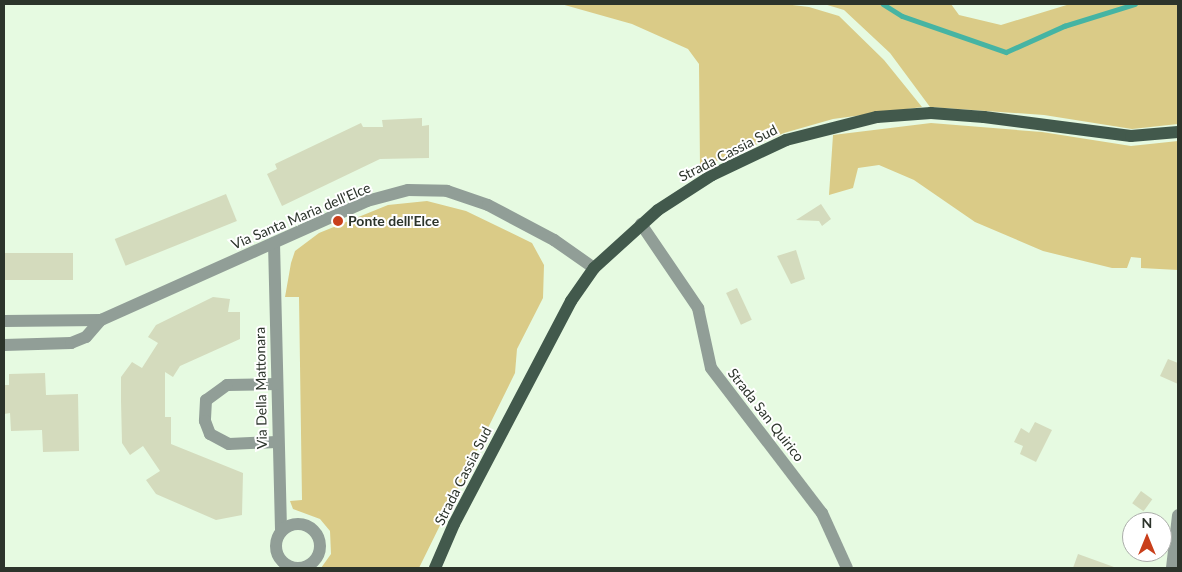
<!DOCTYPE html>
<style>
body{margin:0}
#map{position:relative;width:1182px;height:572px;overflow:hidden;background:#e6fae1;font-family:Lato,sans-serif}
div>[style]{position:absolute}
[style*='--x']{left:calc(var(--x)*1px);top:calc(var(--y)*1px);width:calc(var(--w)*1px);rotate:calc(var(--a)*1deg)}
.green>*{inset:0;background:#dacb87}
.stream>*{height:4.5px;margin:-2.25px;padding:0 2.25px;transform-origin:2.25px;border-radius:2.25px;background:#46b4a3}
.building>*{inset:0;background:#d4dbbd;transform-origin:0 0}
.minor>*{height:12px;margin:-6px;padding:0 6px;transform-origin:6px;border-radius:6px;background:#919e97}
.minor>.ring{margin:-6px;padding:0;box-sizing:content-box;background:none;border:12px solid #919e97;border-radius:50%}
.primary>*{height:12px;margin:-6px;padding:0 6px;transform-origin:6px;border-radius:6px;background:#42594c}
.dots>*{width:14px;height:14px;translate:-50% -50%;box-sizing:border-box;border:2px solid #fff;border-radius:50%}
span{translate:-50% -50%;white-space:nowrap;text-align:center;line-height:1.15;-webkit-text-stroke:4px #fff;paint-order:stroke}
.street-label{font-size:14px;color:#2c342b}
.poi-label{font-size:14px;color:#2c342b;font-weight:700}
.left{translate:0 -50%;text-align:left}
.frame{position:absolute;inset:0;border:5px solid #2c342b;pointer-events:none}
.north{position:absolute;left:1122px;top:512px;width:50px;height:50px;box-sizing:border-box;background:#fff;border:1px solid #abaeaa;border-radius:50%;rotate:0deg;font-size:14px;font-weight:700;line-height:20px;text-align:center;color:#2c342b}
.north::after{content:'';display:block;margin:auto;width:18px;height:22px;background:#c93f1b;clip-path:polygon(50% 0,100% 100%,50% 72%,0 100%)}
</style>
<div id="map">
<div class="green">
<i style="clip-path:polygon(561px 4px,784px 4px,809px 7px,839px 16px,884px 60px,922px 107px,833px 119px,784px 133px,700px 168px,699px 64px,688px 49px,632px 24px)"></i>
<i style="clip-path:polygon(824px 4px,951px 4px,959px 15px,1001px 25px,1070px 4px,1178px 4px,1178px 124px,1132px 129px,1044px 115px,930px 107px,890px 53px,844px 10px)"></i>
<i style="clip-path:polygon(931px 123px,1042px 132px,1131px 146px,1178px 141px,1178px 270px,1141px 268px,1141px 258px,1131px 257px,1127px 268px,1112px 268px,1043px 251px,975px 222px,914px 180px,879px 165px,858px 168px,853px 188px,829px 195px,833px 135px)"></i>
<i style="clip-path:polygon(427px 201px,466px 211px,532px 243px,544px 265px,543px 298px,517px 349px,515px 373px,419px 568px,321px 568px,331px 554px,330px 531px,320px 519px,293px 509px,290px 501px,302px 500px,299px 297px,285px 297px,291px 263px,295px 251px,319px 233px,388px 205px)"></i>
</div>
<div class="stream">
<i style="--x:883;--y:4;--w:22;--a:32"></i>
<i style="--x:902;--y:16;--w:110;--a:19.1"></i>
<i style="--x:1006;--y:52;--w:64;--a:-24.1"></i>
<i style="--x:1064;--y:26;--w:74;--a:-17.2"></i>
</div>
<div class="building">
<i style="clip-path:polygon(422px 118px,422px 126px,429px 125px,429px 158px,380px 159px,282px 206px,267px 174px,277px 169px,275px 164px,361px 123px,363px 127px,383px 127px,382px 120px)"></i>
<i style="left:226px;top:194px;width:29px;height:120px;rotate:68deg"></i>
<i style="clip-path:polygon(821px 204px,831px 219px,822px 226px,819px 221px,796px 220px)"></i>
<i style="clip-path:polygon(796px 250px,805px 279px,791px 284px,777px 256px)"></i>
<i style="left:4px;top:253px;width:69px;height:27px"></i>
<i style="left:737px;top:288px;width:35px;height:12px;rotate:65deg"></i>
<i style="clip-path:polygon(213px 297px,230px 299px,228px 312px,240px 312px,240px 339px,180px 366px,173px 377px,165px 372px,165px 417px,171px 417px,171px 444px,243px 473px,242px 515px,216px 520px,156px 494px,146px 480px,160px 471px,143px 446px,130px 455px,122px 443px,121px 401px,121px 377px,132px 362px,142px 368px,158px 343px,148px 337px,156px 325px)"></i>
<i style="clip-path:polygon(1168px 359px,1178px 363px,1178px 384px,1160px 376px)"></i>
<i style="clip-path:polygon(45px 373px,46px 395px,78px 394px,79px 451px,43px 452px,42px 430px,11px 431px,10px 413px,4px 414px,4px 385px,9px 385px,9px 374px)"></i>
<i style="clip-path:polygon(1035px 422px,1052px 430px,1036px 462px,1020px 454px,1023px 446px,1014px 442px,1021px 428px,1029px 433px)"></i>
<i style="left:1141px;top:491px;width:14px;height:15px;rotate:36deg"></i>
<i style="clip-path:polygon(1078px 554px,1114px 567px,1113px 568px,1073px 568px)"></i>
</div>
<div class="minor">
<i style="--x:641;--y:224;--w:102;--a:55.8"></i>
<i style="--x:698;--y:308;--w:61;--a:77.8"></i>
<i style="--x:711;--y:368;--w:183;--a:52.6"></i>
<i style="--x:822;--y:513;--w:60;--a:65.6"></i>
<i style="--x:274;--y:243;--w:289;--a:88.6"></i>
<i style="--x:4;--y:321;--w:97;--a:-0.6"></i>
<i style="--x:101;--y:320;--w:291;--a:-24.1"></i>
<i style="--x:367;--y:201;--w:42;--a:-15"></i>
<i style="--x:408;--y:190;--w:39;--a:1"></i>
<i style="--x:447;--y:191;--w:43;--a:18.9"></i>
<i style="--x:488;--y:205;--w:75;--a:27.9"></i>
<i style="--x:554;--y:240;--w:49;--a:35"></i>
<i style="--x:4;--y:345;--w:67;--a:-1.7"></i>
<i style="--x:71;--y:343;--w:16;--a:-22"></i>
<i style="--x:86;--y:337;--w:23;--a:-49"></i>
<i style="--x:276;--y:384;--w:49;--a:178.8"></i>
<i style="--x:227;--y:385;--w:26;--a:144"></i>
<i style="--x:206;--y:400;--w:21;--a:93"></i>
<i style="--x:205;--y:421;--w:14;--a:69"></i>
<i style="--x:210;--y:434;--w:21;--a:28"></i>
<i style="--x:229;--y:444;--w:48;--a:-2.4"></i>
<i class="ring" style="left:276px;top:524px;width:32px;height:32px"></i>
<i style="--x:1172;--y:568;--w:53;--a:-83.5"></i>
</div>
<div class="primary">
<i style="--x:435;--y:568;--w:48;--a:-66.6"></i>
<i style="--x:454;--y:524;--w:252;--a:-62.3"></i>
<i style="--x:571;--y:301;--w:40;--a:-55.1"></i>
<i style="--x:594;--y:268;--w:86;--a:-42.2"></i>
<i style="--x:658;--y:210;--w:64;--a:-32.9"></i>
<i style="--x:712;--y:175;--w:82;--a:-25.3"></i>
<i style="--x:786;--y:140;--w:94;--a:-14.2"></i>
<i style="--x:877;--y:117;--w:54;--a:-4.2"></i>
<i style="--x:931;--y:113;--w:53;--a:4.3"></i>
<i style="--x:984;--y:117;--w:148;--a:7.4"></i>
<i style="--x:1131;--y:136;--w:47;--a:-4.9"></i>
</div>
<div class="dots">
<i style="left:338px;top:221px;background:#c93f1b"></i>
</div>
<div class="street-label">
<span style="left:728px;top:153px;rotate:-27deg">Strada Cassia Sud</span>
<span style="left:301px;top:216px;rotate:-23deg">Via Santa Maria dell'Elce</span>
<span style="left:261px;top:388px;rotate:-91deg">Via Della Mattonara</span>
<span style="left:766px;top:415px;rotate:52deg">Strada San Quirico</span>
<span style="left:463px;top:476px;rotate:-63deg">Strada Cassia Sud</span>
</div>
<div class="poi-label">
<span class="left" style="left:348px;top:221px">Ponte dell'Elce</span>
</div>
<div class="frame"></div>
<div class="north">N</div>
</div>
